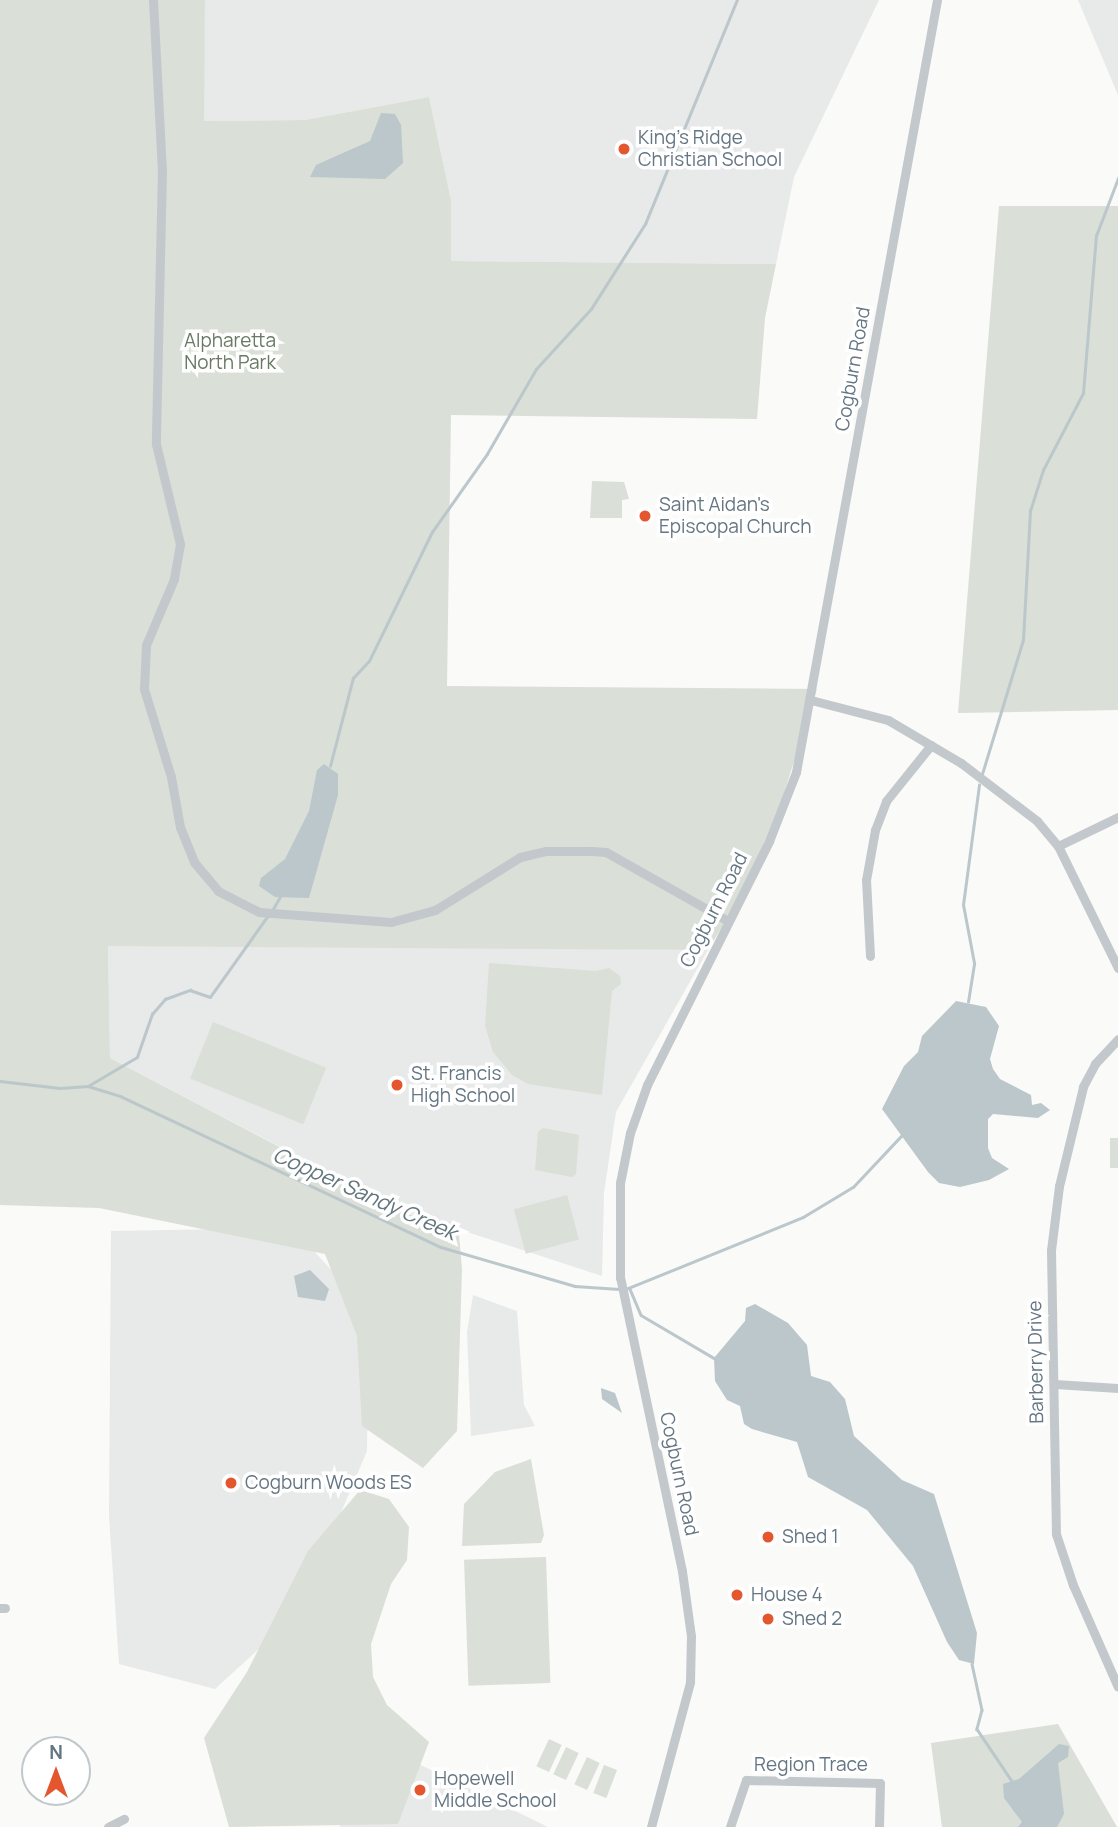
<!DOCTYPE html>
<style>
body{margin:0}
#map{position:relative;width:1118px;height:1827px;overflow:hidden;background:#fafaf8;font-family:Manrope,sans-serif}
div>[style]{position:absolute}
[style*='--x']{left:calc(var(--x)*1px);top:calc(var(--y)*1px);width:calc(var(--w)*1px);rotate:calc(var(--a)*1deg)}
.built>*{inset:0;background:#e8e9e9}
.green>*{inset:0;background:#dadfd7;transform-origin:0 0}
.water>*{inset:0;background:#bbc7cb}
.stream>*{height:2.5px;margin:-1.25px;padding:0 1.25px;transform-origin:1.25px;border-radius:1.25px;background:#bbc7cb}
.minor>*{height:9px;margin:-4.5px;padding:0 4.5px;transform-origin:4.5px;border-radius:4.5px;background:#c3c8cc}
.dots>*{width:19px;height:19px;translate:-50% -50%;box-sizing:border-box;border:4px solid #fff;border-radius:50%}
span{translate:-50% -50%;white-space:nowrap;text-align:center;line-height:1.15;-webkit-text-stroke:7px #fff;paint-order:stroke}
.poi-label{font-size:19px;color:#657683}
.left{translate:0 -50%;text-align:left}
.park-label{font-size:19px;color:#687a64}
.street-label{font-size:19px;color:#657683}
.water-label{font-size:21px;color:#60757c;font-style:italic}
.north{position:absolute;left:21px;top:1736px;width:70px;height:70px;box-sizing:border-box;background:#fff;border:2px solid #c1c8cd;border-radius:50%;rotate:0deg;font-size:19px;font-weight:700;line-height:28px;text-align:center;color:#657683}
.north::after{content:'';display:block;margin:auto;width:24px;height:32px;background:#e4572e;clip-path:polygon(50% 0,100% 100%,50% 72%,0 100%)}
</style>
<div id="map">
<div class="built">
<i style="clip-path:polygon(205px 0,879px 0,794px 177px,776px 264px,451px 261px,451px 200px,429px 97px,305px 120px,203px 121px)"></i>
<i style="clip-path:polygon(1078px 0,1118px 0,1118px 95px)"></i>
<i style="clip-path:polygon(108px 946px,285px 945px,708px 950px,616px 1112px,604px 1193px,602px 1276px,406px 1212px,110px 1058px)"></i>
<i style="clip-path:polygon(292px 1228px,369px 1310px,367px 1451px,299px 1612px,215px 1689px,119px 1664px,109px 1516px,111px 1231px)"></i>
<i style="clip-path:polygon(473px 1295px,517px 1311px,524px 1405px,535px 1426px,471px 1436px,467px 1332px)"></i>
<i style="clip-path:polygon(396px 1753px,548px 1827px,339px 1827px)"></i>
</div>
<div class="green">
<i style="clip-path:polygon(0 0,205px 0,204px 121px,305px 120px,429px 97px,451px 200px,451px 261px,776px 264px,765px 318px,757px 419px,451px 415px,447px 686px,817px 689px,784px 793px,746px 888px,708px 950px,108px 946px,110px 1058px,408px 1214px,458px 1224px,462px 1269px,457px 1431px,423px 1468px,362px 1426px,357px 1336px,325px 1254px,99px 1208px,0 1205px)"></i>
<i style="clip-path:polygon(999px 206px,1118px 206px,1118px 710px,958px 713px)"></i>
<i style="clip-path:polygon(592px 481px,624px 482px,629px 499px,622px 500px,622px 518px,590px 518px)"></i>
<i style="clip-path:polygon(489px 963px,596px 971px,609px 968px,620px 976px,621px 984px,612px 991px,602px 1095px,528px 1084px,512px 1075px,493px 1052px,485px 1026px)"></i>
<i style="left:213px;top:1022px;width:122px;height:61px;rotate:22deg"></i>
<i style="clip-path:polygon(543px 1128px,579px 1135px,576px 1174px,572px 1177px,535px 1170px,538px 1132px)"></i>
<i style="left:1110px;top:1138px;width:8px;height:30px"></i>
<i style="left:567px;top:1195px;width:46px;height:55px;rotate:75deg"></i>
<i style="clip-path:polygon(531px 1459px,544px 1535px,541px 1543px,462px 1546px,464px 1504px,495px 1472px)"></i>
<i style="clip-path:polygon(360px 1490px,389px 1499px,409px 1527px,407px 1560px,391px 1584px,371px 1644px,373px 1677px,387px 1705px,429px 1742px,398px 1824px,229px 1827px,204px 1738px,247px 1672px,308px 1551px)"></i>
<i style="left:546px;top:1557px;width:126px;height:82px;rotate:88deg"></i>
<i style="clip-path:polygon(1058px 1724px,1117px 1827px,942px 1827px,931px 1743px)"></i>
<i style="left:549px;top:1739px;width:14px;height:30px;rotate:25deg"></i>
<i style="left:566px;top:1747px;width:14px;height:30px;rotate:25deg"></i>
<i style="left:587px;top:1757px;width:14px;height:30px;rotate:25deg"></i>
<i style="left:604px;top:1765px;width:14px;height:30px;rotate:21deg"></i>
</div>
<div class="water">
<i style="clip-path:polygon(381px 113px,395px 114px,401px 125px,403px 163px,385px 179px,310px 177px,316px 165px,370px 141px)"></i>
<i style="clip-path:polygon(324px 764px,338px 774px,338px 795px,309px 898px,275px 897px,259px 886px,261px 878px,285px 859px,309px 811px,317px 770px)"></i>
<i style="clip-path:polygon(956px 1001px,986px 1007px,999px 1026px,990px 1059px,993px 1069px,1000px 1079px,1031px 1095px,1032px 1105px,1041px 1103px,1050px 1110px,1038px 1118px,993px 1114px,988px 1119px,988px 1148px,992px 1158px,1009px 1169px,989px 1180px,960px 1187px,939px 1183px,928px 1172px,882px 1109px,904px 1066px,918px 1052px,922px 1036px)"></i>
<i style="clip-path:polygon(310px 1270px,329px 1289px,325px 1301px,298px 1297px,294px 1276px)"></i>
<i style="clip-path:polygon(755px 1304px,788px 1323px,807px 1345px,811px 1376px,830px 1382px,845px 1399px,854px 1436px,902px 1480px,934px 1494px,977px 1633px,974px 1664px,959px 1660px,947px 1642px,913px 1566px,867px 1510px,808px 1477px,797px 1442px,752px 1429px,744px 1424px,740px 1406px,727px 1400px,715px 1381px,714px 1358px,745px 1321px,746px 1308px)"></i>
<i style="clip-path:polygon(601px 1388px,615px 1393px,622px 1413px,602px 1399px)"></i>
<i style="clip-path:polygon(1059px 1744px,1069px 1746px,1068px 1757px,1058px 1763px,1064px 1814px,1057px 1827px,1018px 1827px,1022px 1822px,1004px 1798px,1003px 1784px,1019px 1779px)"></i>
</div>
<div class="stream">
<i style="--x:330;--y:766;--w:91;--a:-75.4"></i>
<i style="--x:353;--y:678;--w:23;--a:-47"></i>
<i style="--x:369;--y:661;--w:144;--a:-64"></i>
<i style="--x:432;--y:532;--w:95;--a:-54.8"></i>
<i style="--x:487;--y:454;--w:98;--a:-60"></i>
<i style="--x:536;--y:369;--w:81;--a:-47.5"></i>
<i style="--x:591;--y:309;--w:101;--a:-57.6"></i>
<i style="--x:645;--y:224;--w:242;--a:-67.7"></i>
<i style="--x:982;--y:774;--w:140;--a:-73"></i>
<i style="--x:1023;--y:640;--w:129;--a:-86.9"></i>
<i style="--x:1030;--y:511;--w:43;--a:-72.4"></i>
<i style="--x:1043;--y:470;--w:87;--a:-62.5"></i>
<i style="--x:1083;--y:393;--w:158;--a:-85.3"></i>
<i style="--x:1096;--y:236;--w:62;--a:-69.2"></i>
<i style="--x:273;--y:909;--w:14;--a:-60"></i>
<i style="--x:968;--y:1002;--w:39;--a:-81"></i>
<i style="--x:974;--y:963;--w:59;--a:-100.7"></i>
<i style="--x:963;--y:905;--w:121;--a:-82.4"></i>
<i style="--x:0;--y:1081;--w:60;--a:6.7"></i>
<i style="--x:60;--y:1088;--w:28;--a:-4"></i>
<i style="--x:88;--y:1086;--w:34;--a:17"></i>
<i style="--x:120;--y:1096;--w:355;--a:25.2"></i>
<i style="--x:441;--y:1247;--w:140;--a:16.2"></i>
<i style="--x:575;--y:1286;--w:44;--a:3.9"></i>
<i style="--x:88;--y:1086;--w:57;--a:-30.6"></i>
<i style="--x:137;--y:1057;--w:46;--a:-70.8"></i>
<i style="--x:152;--y:1014;--w:20;--a:-49"></i>
<i style="--x:165;--y:999;--w:27;--a:-20"></i>
<i style="--x:190;--y:990;--w:21;--a:19"></i>
<i style="--x:210;--y:997;--w:102;--a:-54.6"></i>
<i style="--x:626;--y:1289;--w:191;--a:-22.1"></i>
<i style="--x:803;--y:1217;--w:58;--a:-31"></i>
<i style="--x:853;--y:1187;--w:70;--a:-46.7"></i>
<i style="--x:630;--y:1289;--w:28;--a:67"></i>
<i style="--x:641;--y:1315;--w:85;--a:30.5"></i>
<i style="--x:972;--y:1664;--w:47;--a:77.7"></i>
<i style="--x:982;--y:1710;--w:20;--a:105"></i>
<i style="--x:977;--y:1729;--w:63;--a:56.1"></i>
</div>
<div class="minor">
<i style="--x:153;--y:0;--w:170;--a:87"></i>
<i style="--x:162;--y:170;--w:274;--a:91.3"></i>
<i style="--x:156;--y:444;--w:103;--a:76.5"></i>
<i style="--x:180;--y:544;--w:36;--a:100"></i>
<i style="--x:174;--y:579;--w:72;--a:113"></i>
<i style="--x:146;--y:645;--w:44;--a:92.6"></i>
<i style="--x:144;--y:689;--w:92;--a:72.9"></i>
<i style="--x:171;--y:777;--w:51;--a:79.8"></i>
<i style="--x:180;--y:827;--w:38;--a:68"></i>
<i style="--x:194;--y:862;--w:38;--a:50"></i>
<i style="--x:218;--y:891;--w:46;--a:27.1"></i>
<i style="--x:259;--y:912;--w:132;--a:4.3"></i>
<i style="--x:391;--y:922;--w:46;--a:-15.3"></i>
<i style="--x:435;--y:910;--w:100;--a:-31.9"></i>
<i style="--x:520;--y:857;--w:27;--a:-13"></i>
<i style="--x:546;--y:851;--w:46;--a:0"></i>
<i style="--x:592;--y:851;--w:14;--a:4"></i>
<i style="--x:606;--y:852;--w:140;--a:29.5"></i>
<i style="--x:811;--y:700;--w:80;--a:14.6"></i>
<i style="--x:888;--y:720;--w:85;--a:30.5"></i>
<i style="--x:961;--y:763;--w:96;--a:37.3"></i>
<i style="--x:1037;--y:821;--w:33;--a:50"></i>
<i style="--x:1058;--y:846;--w:136;--a:63.8"></i>
<i style="--x:1058;--y:846;--w:67;--a:-25.8"></i>
<i style="--x:870;--y:956;--w:76;--a:-93"></i>
<i style="--x:866;--y:880;--w:51;--a:-79.8"></i>
<i style="--x:875;--y:830;--w:31;--a:-69"></i>
<i style="--x:886;--y:801;--w:72;--a:-51.2"></i>
<i style="--x:1118;--y:1039;--w:34;--a:133"></i>
<i style="--x:1095;--y:1064;--w:26;--a:118"></i>
<i style="--x:1083;--y:1087;--w:102;--a:103.6"></i>
<i style="--x:1059;--y:1186;--w:64;--a:97.1"></i>
<i style="--x:1051;--y:1250;--w:284;--a:89"></i>
<i style="--x:1056;--y:1534;--w:54;--a:71.6"></i>
<i style="--x:1073;--y:1585;--w:111;--a:66.2"></i>
<i style="--x:1055;--y:1384;--w:63;--a:3.6"></i>
<i style="--x:0;--y:1608;--w:5;--a:0"></i>
<i style="--x:108;--y:1827;--w:18;--a:-27"></i>
<i style="--x:651;--y:1827;--w:150;--a:-74.9"></i>
<i style="--x:690;--y:1682;--w:46;--a:-88.8"></i>
<i style="--x:691;--y:1636;--w:66;--a:-97.9"></i>
<i style="--x:682;--y:1571;--w:299;--a:-101.9"></i>
<i style="--x:620;--y:1278;--w:95;--a:-90"></i>
<i style="--x:620;--y:1183;--w:51;--a:-78.7"></i>
<i style="--x:630;--y:1133;--w:51;--a:-70.5"></i>
<i style="--x:647;--y:1085;--w:273;--a:-63.4"></i>
<i style="--x:769;--y:841;--w:74;--a:-68.6"></i>
<i style="--x:796;--y:772;--w:785;--a:-79.65"></i>
<i style="--x:730;--y:1827;--w:50;--a:-71.2"></i>
<i style="--x:746;--y:1780;--w:134;--a:1.3"></i>
<i style="--x:880;--y:1783;--w:44;--a:91.3"></i>
</div>
<div class="dots">
<i style="left:624px;top:149px;background:#e4572e"></i>
<i style="left:645px;top:516px;background:#e4572e"></i>
<i style="left:397px;top:1085px;background:#e4572e"></i>
<i style="left:231px;top:1483px;background:#e4572e"></i>
<i style="left:768px;top:1537px;background:#e4572e"></i>
<i style="left:737px;top:1595px;background:#e4572e"></i>
<i style="left:768px;top:1619px;background:#e4572e"></i>
<i style="left:420px;top:1790px;background:#e4572e"></i>
</div>
<div class="poi-label">
<span class="left" style="left:638px;top:149px">King's Ridge<br>Christian School</span>
<span class="left" style="left:659px;top:516px">Saint Aidan's<br>Episcopal Church</span>
<span class="left" style="left:411px;top:1085px">St. Francis<br>High School</span>
<span class="left" style="left:245px;top:1483px">Cogburn Woods ES</span>
<span class="left" style="left:782px;top:1537px">Shed 1</span>
<span class="left" style="left:751px;top:1595px">House 4</span>
<span class="left" style="left:782px;top:1619px">Shed 2</span>
<span class="left" style="left:434px;top:1790px">Hopewell<br>Middle School</span>
</div>
<div class="park-label">
<span style="left:230px;top:352px">Alpharetta<br>North Park</span>
</div>
<div class="street-label">
<span style="left:853px;top:369px;rotate:-80deg">Cogburn Road</span>
<span style="left:714px;top:910px;rotate:-63deg">Cogburn Road</span>
<span style="left:1036px;top:1362px;rotate:-91deg">Barberry Drive</span>
<span style="left:679px;top:1474px;rotate:78deg">Cogburn Road</span>
<span style="left:811px;top:1765px">Region Trace</span>
</div>
<div class="water-label">
<span style="left:365px;top:1193px;rotate:24deg">Copper Sandy Creek</span>
</div>
<div class="north">N</div>
</div>
